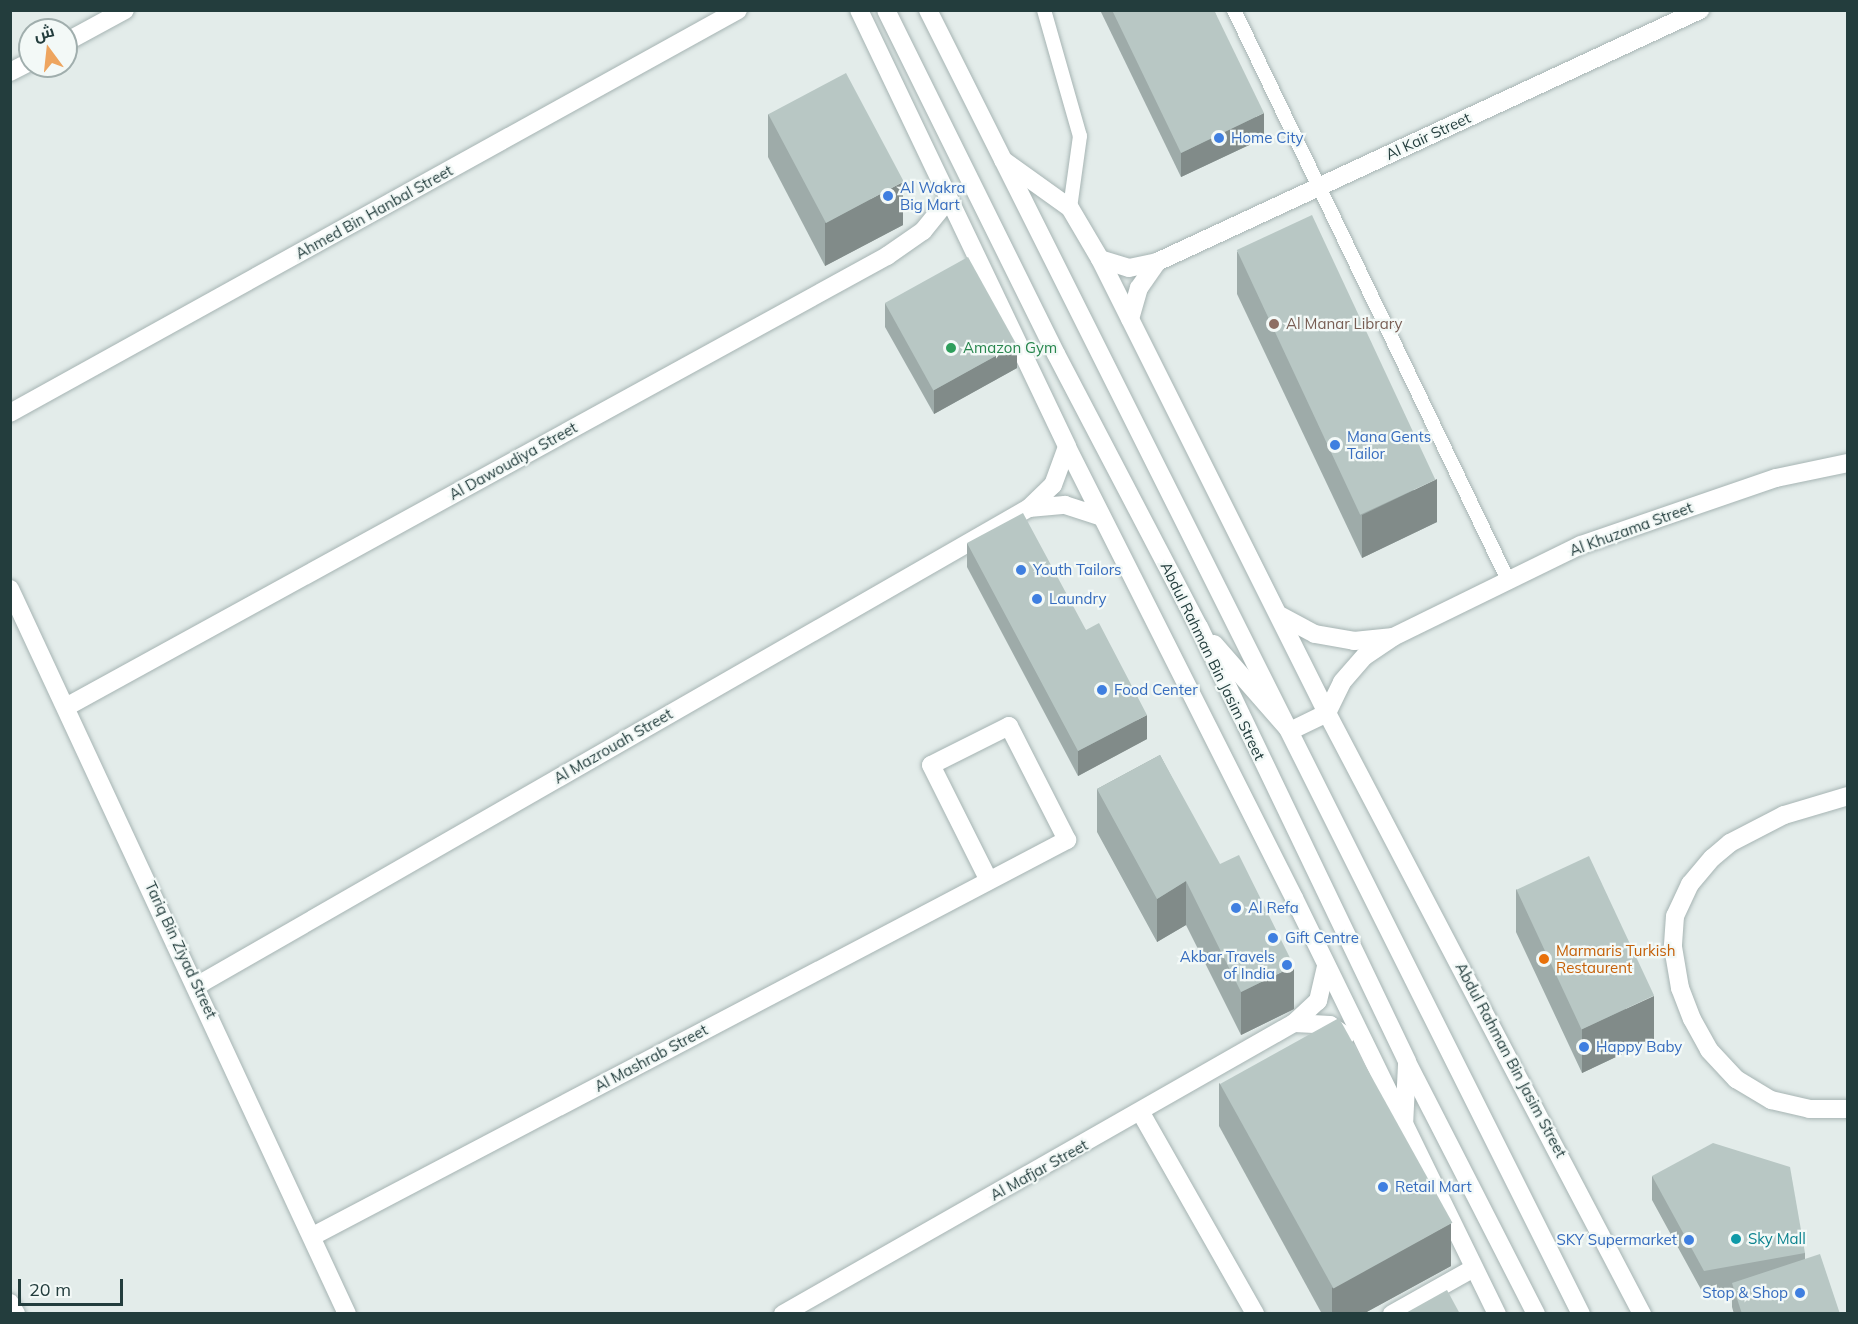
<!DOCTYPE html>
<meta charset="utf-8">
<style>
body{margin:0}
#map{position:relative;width:1858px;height:1324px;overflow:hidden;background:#e3ecea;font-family:Mulish,Cairo,sans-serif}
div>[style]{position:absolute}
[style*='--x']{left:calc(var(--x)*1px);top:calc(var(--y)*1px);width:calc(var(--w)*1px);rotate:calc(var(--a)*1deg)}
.roads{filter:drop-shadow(0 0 2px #a6b4b3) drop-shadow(0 0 2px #a6b4b3)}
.service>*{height:14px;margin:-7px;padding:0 7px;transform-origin:7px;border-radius:7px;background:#fff}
.minor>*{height:18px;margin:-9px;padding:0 9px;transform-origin:9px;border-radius:9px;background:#fff}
.secondary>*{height:18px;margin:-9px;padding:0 9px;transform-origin:9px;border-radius:9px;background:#fff}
.wall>*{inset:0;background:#9eaba9}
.shaded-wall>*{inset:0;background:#818b89}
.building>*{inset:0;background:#b8c7c4;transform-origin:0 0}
.dots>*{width:16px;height:16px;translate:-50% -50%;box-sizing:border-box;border:3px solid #f3f9f7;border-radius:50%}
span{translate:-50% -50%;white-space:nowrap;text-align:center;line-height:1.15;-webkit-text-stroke:4.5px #f3f9f7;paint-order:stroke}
.street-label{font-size:15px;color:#233d3d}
.shop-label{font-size:15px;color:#366cbe}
.left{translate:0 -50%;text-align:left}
.right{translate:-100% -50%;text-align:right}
.education-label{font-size:15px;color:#785e54}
.leisure-label{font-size:15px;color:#27864d}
.food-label{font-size:15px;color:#c56008}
.culture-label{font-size:15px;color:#0d838f}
.frame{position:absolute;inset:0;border:12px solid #233d3d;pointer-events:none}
.north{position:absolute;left:18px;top:18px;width:60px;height:60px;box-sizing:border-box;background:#f3f9f7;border:2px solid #a0aead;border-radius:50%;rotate:345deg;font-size:16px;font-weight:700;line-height:24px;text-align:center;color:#233d3d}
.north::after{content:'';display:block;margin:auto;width:21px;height:27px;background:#eea55f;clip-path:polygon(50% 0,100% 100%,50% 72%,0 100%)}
.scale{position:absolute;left:18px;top:1279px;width:105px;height:27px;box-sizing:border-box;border:3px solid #233d3d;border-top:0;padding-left:8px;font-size:18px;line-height:21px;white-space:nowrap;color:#233d3d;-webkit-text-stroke:4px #f3f9f7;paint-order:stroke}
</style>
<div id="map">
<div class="roads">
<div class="service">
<i style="--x:1044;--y:10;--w:131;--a:74.1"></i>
<i style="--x:1080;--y:136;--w:73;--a:97.9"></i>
<i style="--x:1234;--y:10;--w:632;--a:64.33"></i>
</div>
<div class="minor">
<i style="--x:859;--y:10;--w:484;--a:64.5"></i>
<i style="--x:1067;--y:447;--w:505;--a:63.28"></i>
<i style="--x:1294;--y:898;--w:463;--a:64"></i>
<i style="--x:66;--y:42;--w:67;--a:-28.5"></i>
<i style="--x:10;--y:72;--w:22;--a:-27"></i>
<i style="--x:1003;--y:160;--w:82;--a:35.6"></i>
<i style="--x:1070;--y:208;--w:59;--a:59.5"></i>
<i style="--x:1100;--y:259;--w:508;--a:63.43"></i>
<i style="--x:1327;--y:713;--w:679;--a:62.34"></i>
<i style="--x:1100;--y:259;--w:30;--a:17"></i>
<i style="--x:1129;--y:268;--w:29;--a:-12"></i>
<i style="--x:1157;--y:262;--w:599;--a:-24.9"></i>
<i style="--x:1130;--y:319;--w:32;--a:-74"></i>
<i style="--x:1139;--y:288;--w:32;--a:-55"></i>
<i style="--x:10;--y:413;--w:832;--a:-28.97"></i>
<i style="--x:1029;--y:508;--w:36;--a:-5"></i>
<i style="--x:1065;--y:505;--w:38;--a:18"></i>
<i style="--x:10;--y:589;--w:799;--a:65.07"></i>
<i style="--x:1281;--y:616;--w:38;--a:28"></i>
<i style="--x:1315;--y:634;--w:40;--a:10"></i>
<i style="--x:1354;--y:641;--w:37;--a:-6"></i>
<i style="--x:66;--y:707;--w:937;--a:-28.78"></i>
<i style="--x:887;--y:256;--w:44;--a:-34.8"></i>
<i style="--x:923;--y:231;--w:40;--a:-51"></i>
<i style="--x:1327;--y:713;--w:34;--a:-64"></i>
<i style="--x:1342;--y:682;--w:35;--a:-49"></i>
<i style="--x:1365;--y:656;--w:34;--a:-34"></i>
<i style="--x:1393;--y:637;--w:209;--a:-26.1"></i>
<i style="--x:1581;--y:545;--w:206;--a:-19"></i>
<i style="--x:1776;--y:478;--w:74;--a:-11.8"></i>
<i style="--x:1848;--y:796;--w:67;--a:163.5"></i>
<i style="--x:1784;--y:815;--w:61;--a:152.6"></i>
<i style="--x:1730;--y:843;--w:23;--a:140"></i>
<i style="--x:1712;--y:858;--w:34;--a:130"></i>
<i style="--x:1690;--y:884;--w:35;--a:115"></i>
<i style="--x:1675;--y:916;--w:31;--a:94"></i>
<i style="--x:1673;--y:947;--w:42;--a:80.3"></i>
<i style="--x:1680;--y:988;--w:33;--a:69"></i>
<i style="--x:1692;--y:1019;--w:35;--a:61"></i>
<i style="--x:1709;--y:1050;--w:40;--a:47"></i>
<i style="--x:1736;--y:1079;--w:41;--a:31"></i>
<i style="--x:1771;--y:1100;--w:39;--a:13"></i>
<i style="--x:1809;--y:1109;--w:39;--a:0"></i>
<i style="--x:198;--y:985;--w:958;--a:-29.86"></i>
<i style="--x:1029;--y:508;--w:33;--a:-44"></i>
<i style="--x:1053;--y:485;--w:40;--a:-69.8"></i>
<i style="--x:1294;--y:1023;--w:36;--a:3"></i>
<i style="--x:1330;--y:1025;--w:19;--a:35"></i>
<i style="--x:1141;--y:1113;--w:231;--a:60.4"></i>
<i style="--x:313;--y:1236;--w:852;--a:-27.71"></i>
<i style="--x:1067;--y:840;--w:128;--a:-117"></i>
<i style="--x:1009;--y:726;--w:87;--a:153.4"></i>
<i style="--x:931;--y:765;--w:127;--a:63.4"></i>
<i style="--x:10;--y:1303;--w:13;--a:61"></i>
<i style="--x:783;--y:1314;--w:588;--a:-29.66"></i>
<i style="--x:1294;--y:1023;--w:33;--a:-43"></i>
<i style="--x:1318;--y:1001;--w:36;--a:-77"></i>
<i style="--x:1392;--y:1314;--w:94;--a:-29.3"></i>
</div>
<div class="secondary">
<i style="--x:886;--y:10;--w:384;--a:63.7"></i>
<i style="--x:1056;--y:354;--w:308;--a:62.4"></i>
<i style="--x:1199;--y:627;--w:482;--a:64.4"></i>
<i style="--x:1407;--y:1062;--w:283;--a:62.9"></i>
<i style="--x:928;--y:10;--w:1458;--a:63.4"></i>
<i style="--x:1214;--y:644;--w:116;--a:48.9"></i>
<i style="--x:1290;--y:731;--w:41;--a:-25.9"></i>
<i style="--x:1404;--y:1126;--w:62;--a:-87.2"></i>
</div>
</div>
<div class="wall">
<i style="clip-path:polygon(1100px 10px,1214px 10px,1264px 138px,1181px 177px)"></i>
<i style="clip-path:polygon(768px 114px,903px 225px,825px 266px,768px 157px)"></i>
<i style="clip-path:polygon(1237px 251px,1437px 522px,1362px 558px,1237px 294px)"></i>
<i style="clip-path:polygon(885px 303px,1017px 368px,934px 414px,885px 327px)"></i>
<i style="clip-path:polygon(967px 543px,1086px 630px,1147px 739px,1078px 776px,967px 567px)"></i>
<i style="clip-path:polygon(1160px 755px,1294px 1009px,1241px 1035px,1186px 925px,1157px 942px,1097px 832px,1097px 789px)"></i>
<i style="clip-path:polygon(1516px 889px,1654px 1039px,1582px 1073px,1516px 932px)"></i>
<i style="clip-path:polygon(1219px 1083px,1451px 1266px,1363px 1314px,1322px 1314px,1219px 1126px)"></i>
<i style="clip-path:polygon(1652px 1176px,1805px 1253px,1805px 1259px,1840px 1314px,1734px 1314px,1732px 1307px,1732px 1290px,1704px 1295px,1652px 1200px)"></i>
</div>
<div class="shaded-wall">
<i style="clip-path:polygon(1264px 113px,1264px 138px,1181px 177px,1181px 153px)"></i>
<i style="clip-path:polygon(903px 182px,903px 225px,825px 266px,825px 223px)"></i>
<i style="clip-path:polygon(1017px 344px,1017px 368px,934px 414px,934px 390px)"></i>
<i style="clip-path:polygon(1437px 479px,1437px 522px,1362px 558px,1362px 515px)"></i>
<i style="clip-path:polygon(1147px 715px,1147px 739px,1078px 776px,1078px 751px)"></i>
<i style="clip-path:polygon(1186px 881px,1186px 925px,1157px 942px,1157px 899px)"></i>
<i style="clip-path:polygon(1294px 966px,1294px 1009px,1241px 1035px,1241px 992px)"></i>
<i style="clip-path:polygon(1654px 996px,1654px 1039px,1582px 1073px,1582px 1029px)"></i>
<i style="clip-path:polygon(1451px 1223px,1451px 1266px,1363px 1314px,1332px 1314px,1332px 1288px)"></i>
</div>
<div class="building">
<i style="clip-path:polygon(1112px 10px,1214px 10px,1264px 113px,1181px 153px)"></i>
<i style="left:846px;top:73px;width:123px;height:88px;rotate:62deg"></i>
<i style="left:1312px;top:215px;width:292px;height:83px;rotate:65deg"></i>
<i style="left:968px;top:257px;width:100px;height:95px;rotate:61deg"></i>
<i style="clip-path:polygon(1023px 513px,1086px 630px,1099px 623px,1147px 715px,1078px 751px,967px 543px)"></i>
<i style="clip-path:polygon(1160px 755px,1220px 864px,1239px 855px,1294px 966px,1241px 992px,1186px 881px,1157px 899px,1097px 789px)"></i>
<i style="left:1589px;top:856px;width:154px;height:80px;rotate:65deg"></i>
<i style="left:1339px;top:1018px;width:234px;height:136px;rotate:61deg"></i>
<i style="clip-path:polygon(1713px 1143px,1790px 1167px,1805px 1253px,1704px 1271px,1652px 1176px)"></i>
<i style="clip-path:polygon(1820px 1254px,1840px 1314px,1742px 1314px,1732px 1283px)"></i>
<i style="clip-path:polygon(1447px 1290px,1460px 1314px,1404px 1314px)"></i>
</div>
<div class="dots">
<i style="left:1219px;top:138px;background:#3f7fe0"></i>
<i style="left:888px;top:196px;background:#3f7fe0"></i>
<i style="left:1274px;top:324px;background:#8d6e63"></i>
<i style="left:951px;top:348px;background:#2e9e5b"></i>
<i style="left:1335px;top:445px;background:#3f7fe0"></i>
<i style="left:1021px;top:570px;background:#3f7fe0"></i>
<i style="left:1037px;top:599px;background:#3f7fe0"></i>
<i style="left:1102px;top:690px;background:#3f7fe0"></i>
<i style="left:1236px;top:908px;background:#3f7fe0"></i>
<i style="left:1273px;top:938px;background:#3f7fe0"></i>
<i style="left:1544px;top:959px;background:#e8710a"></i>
<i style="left:1287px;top:965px;background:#3f7fe0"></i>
<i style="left:1584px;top:1047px;background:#3f7fe0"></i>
<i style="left:1383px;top:1187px;background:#3f7fe0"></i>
<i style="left:1736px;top:1239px;background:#0f9aa8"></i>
<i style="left:1689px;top:1240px;background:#3f7fe0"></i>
<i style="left:1800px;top:1293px;background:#3f7fe0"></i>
</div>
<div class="street-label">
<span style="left:1428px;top:136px;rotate:-25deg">Al Kair Street</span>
<span style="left:374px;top:212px;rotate:-29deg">Ahmed Bin Hanbal Street</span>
<span style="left:513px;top:461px;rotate:-29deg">Al Dawoudiya Street</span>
<span style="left:1631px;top:529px;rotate:-20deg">Al Khuzama Street</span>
<span style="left:1213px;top:661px;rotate:64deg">Abdul Rahman Bin Jasim Street</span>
<span style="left:613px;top:746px;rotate:-30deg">Al Mazrouah Street</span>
<span style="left:181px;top:950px;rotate:65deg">Tariq Bin Ziyad Street</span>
<span style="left:651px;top:1058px;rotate:-28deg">Al Mashrab Street</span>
<span style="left:1511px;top:1060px;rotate:62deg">Abdul Rahman Bin Jasim Street</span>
<span style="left:1039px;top:1170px;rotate:-29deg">Al Mafjar Street</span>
</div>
<div class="shop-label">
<span class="left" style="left:1231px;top:138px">Home City</span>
<span class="left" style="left:900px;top:196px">Al Wakra<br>Big Mart</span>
<span class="left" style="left:1347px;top:445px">Mana Gents<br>Tailor</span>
<span class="left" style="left:1033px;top:570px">Youth Tailors</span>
<span class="left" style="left:1049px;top:599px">Laundry</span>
<span class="left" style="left:1114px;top:690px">Food Center</span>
<span class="left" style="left:1248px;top:908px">Al Refa</span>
<span class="left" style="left:1285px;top:938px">Gift Centre</span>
<span class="right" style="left:1275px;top:965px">Akbar Travels<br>of India</span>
<span class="left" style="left:1596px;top:1047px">Happy Baby</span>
<span class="left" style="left:1395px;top:1187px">Retail Mart</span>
<span class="right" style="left:1677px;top:1240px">SKY Supermarket</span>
<span class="right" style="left:1788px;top:1293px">Stop &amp; Shop</span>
</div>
<div class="education-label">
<span class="left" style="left:1286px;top:324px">Al Manar Library</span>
</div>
<div class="leisure-label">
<span class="left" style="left:963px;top:348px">Amazon Gym</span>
</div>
<div class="food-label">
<span class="left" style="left:1556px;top:959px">Marmaris Turkish<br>Restaurent</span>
</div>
<div class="culture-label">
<span class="left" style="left:1748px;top:1239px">Sky Mall</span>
</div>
<div class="frame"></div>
<div class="north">ش</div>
<div class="scale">20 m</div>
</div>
